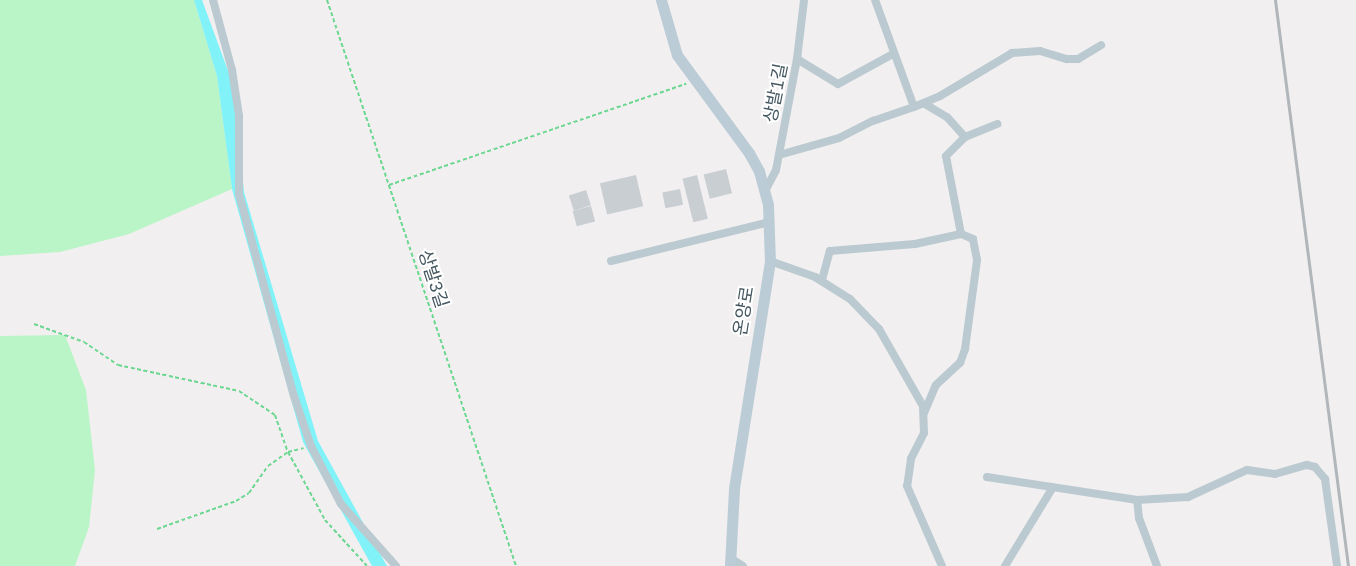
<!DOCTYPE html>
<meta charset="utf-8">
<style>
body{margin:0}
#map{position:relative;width:1356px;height:566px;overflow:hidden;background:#f2eff0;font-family:Arial,"Noto Sans KR",sans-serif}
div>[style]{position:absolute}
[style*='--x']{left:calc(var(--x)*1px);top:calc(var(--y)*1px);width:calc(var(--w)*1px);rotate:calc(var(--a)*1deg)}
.green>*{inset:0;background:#b9f5c6}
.water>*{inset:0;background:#81f2f7}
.building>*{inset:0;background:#c9ced3;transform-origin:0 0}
.path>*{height:2px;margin-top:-1px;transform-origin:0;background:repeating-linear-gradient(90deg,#6cd791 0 4px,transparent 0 6.5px)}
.minor>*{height:8px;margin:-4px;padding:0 4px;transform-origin:4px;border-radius:4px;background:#bbcad1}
.secondary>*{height:11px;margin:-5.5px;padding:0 5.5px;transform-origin:5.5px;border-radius:5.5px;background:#bbccd6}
.rail>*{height:3px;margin:-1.5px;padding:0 1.5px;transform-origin:1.5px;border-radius:1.5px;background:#b1b6bb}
span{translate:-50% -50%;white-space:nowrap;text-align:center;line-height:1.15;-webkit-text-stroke:4px #fff;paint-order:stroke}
.street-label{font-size:18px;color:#455760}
</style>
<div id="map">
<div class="green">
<i style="clip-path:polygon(0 0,194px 0,217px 76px,232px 189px,129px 234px,60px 252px,0 256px)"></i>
<i style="clip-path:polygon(65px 335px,86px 390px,95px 470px,89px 527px,75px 566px,0 566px,0 336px)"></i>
</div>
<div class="water">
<i style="clip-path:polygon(194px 0,202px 0,234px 87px,244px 192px,318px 441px,387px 566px,372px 566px,303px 442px,232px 189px,217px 76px)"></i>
</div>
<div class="building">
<i style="left:726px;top:169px;width:25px;height:23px;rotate:76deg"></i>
<i style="left:636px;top:175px;width:32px;height:37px;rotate:77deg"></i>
<i style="left:697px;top:175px;width:45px;height:15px;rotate:76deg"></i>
<i style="left:680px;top:189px;width:16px;height:18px;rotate:79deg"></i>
<i style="left:586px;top:190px;width:16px;height:18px;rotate:72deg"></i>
<i style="left:591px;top:206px;width:16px;height:19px;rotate:75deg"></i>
</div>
<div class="path">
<i style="--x:327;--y:0;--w:597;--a:71.53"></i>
<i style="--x:389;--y:185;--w:314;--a:-18.8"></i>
<i style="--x:34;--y:324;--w:53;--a:19.8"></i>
<i style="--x:84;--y:342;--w:41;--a:34.1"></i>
<i style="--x:118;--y:365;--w:124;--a:12.1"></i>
<i style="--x:239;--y:391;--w:43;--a:33.7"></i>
<i style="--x:275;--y:415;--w:39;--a:71"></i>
<i style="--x:288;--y:452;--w:16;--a:-14"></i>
<i style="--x:157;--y:529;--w:84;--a:-19.5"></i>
<i style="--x:236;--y:501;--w:15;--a:-32"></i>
<i style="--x:249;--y:493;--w:33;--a:-55"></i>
<i style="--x:268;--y:466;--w:24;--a:-35"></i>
<i style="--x:288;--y:452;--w:77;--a:61.4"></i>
<i style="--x:325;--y:520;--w:62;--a:47.6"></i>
</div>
<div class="minor">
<i style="--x:213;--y:0;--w:73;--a:74.8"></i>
<i style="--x:232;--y:70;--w:47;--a:81.3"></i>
<i style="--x:239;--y:116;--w:78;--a:90"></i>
<i style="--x:239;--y:194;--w:209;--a:74.8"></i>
<i style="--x:294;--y:396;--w:53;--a:71.2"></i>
<i style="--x:311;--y:446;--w:65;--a:62.7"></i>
<i style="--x:341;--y:504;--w:83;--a:48.4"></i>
<i style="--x:797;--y:59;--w:48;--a:31.4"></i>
<i style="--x:838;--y:84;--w:63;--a:-28.6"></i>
<i style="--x:925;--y:104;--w:26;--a:31"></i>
<i style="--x:947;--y:117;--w:27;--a:48"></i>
<i style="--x:965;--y:137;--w:35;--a:-22"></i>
<i style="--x:914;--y:107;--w:28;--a:-23"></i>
<i style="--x:940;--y:96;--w:84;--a:-30.8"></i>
<i style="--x:1012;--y:53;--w:28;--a:-4"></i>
<i style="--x:1040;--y:51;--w:28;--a:17"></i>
<i style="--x:1067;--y:59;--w:11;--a:0"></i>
<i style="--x:1078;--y:59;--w:27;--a:-31"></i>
<i style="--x:779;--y:155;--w:62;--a:-15.8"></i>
<i style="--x:839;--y:138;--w:38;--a:-27"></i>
<i style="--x:873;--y:121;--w:43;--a:-18.9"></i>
<i style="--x:914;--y:107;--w:114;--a:-110"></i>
<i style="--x:766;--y:189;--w:21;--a:-62"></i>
<i style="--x:776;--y:170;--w:113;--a:-79.3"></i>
<i style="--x:797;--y:59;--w:59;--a:-83.2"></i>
<i style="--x:611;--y:261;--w:164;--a:-13.8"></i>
<i style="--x:770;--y:261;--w:48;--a:19.6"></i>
<i style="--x:815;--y:277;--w:41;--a:32.2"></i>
<i style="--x:850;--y:299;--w:42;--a:46"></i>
<i style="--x:879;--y:329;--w:89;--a:60.3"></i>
<i style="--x:923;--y:406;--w:27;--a:88"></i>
<i style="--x:924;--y:433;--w:29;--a:117"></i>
<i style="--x:911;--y:459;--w:27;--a:98"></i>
<i style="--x:907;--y:486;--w:87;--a:66.4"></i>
<i style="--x:822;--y:280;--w:30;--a:-75"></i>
<i style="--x:830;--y:251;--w:85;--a:-4.7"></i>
<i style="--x:915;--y:244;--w:47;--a:-12.3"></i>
<i style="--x:924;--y:413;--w:30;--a:-67"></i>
<i style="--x:936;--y:385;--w:33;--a:-43"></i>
<i style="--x:960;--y:363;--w:15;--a:-70"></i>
<i style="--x:965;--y:349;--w:90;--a:-82.3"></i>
<i style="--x:977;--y:260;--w:21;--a:-101"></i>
<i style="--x:973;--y:239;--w:13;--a:-157"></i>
<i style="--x:961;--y:234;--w:79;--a:-100.9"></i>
<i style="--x:946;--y:156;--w:27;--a:-45"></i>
<i style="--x:987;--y:477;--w:152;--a:8.7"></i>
<i style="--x:730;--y:558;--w:15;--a:32"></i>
<i style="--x:1005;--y:566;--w:92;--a:-58.7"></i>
<i style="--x:1157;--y:566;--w:51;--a:-110.6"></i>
<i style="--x:1139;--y:518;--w:18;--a:-96"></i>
<i style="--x:1137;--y:500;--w:51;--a:-3.4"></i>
<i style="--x:1188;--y:497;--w:65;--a:-24.6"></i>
<i style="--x:1247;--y:470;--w:28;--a:8"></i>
<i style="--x:1275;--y:474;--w:33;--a:-16"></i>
<i style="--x:1307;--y:465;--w:8;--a:14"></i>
<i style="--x:1315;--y:467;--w:16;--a:50"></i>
<i style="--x:1325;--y:479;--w:88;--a:82.1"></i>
</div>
<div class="secondary">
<i style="--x:661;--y:0;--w:57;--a:73.8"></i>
<i style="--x:677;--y:55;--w:122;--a:53.7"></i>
<i style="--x:749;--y:153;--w:21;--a:61"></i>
<i style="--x:759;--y:171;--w:35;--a:75"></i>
<i style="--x:768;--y:205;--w:56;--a:88"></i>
<i style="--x:770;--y:261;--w:231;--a:99"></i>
<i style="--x:734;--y:489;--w:77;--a:93"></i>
</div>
<div class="rail">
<i style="--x:1275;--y:0;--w:571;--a:82.65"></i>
</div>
<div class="street-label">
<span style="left:776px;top:93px;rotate:-79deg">상발1길</span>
<span style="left:433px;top:279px;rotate:72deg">상발3길</span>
<span style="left:744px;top:311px;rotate:-81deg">온양로</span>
</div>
</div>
